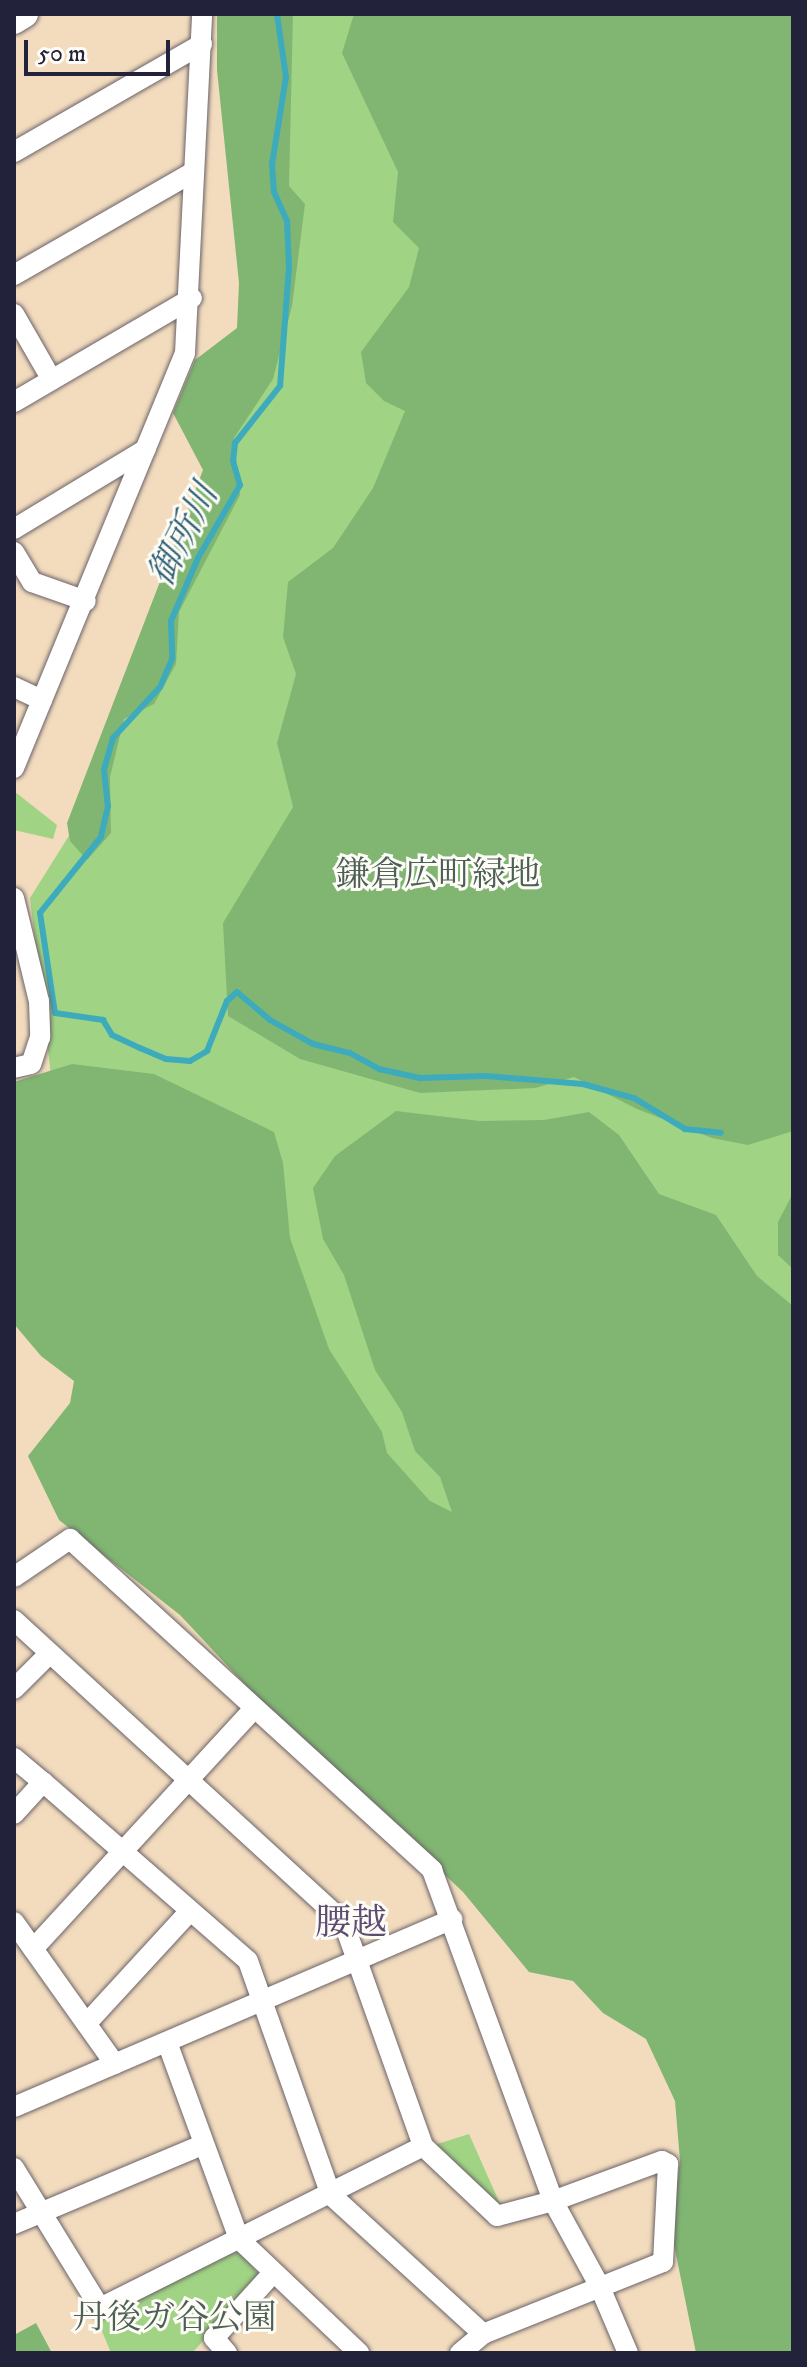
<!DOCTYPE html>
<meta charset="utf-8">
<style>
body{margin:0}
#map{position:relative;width:807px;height:2367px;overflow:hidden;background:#f3dcbe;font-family:"IM FELL DW Pica","Noto Serif JP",serif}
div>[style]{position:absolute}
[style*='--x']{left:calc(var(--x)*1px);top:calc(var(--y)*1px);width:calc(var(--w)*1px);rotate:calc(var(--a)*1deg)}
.green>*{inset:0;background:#a0d484}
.forest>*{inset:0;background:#80b672}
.stream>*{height:6px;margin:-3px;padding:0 3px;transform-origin:3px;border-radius:3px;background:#3eabbd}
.roads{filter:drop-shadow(0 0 2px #6b6369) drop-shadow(0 0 2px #6b6369)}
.minor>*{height:20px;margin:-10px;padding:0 10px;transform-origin:10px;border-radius:10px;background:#fff}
.tertiary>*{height:26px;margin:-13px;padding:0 13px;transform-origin:13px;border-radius:13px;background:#fff}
span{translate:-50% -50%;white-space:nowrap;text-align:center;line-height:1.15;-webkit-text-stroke:6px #fdfcf7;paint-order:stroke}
.park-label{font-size:34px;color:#4e6055}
.water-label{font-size:36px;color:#2f6076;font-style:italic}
.neighbourhood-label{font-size:36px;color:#5e4d73}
.frame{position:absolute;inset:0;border:16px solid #22223b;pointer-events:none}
.scale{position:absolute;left:24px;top:40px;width:146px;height:36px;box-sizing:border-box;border:4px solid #22223b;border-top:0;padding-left:10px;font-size:24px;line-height:28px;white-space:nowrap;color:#22223b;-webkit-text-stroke:6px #fdfcf7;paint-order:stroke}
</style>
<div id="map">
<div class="green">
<i style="clip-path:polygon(266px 14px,793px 14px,793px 2353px,700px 2071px,52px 1084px,30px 898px,90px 802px,203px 501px,242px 315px)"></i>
<i style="clip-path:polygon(14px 791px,57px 825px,53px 839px,14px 830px)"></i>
<i style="clip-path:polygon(469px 2134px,501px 2206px,434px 2145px)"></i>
<i style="clip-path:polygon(231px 2252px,243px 2254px,261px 2278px,192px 2353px,111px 2353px,97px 2319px)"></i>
</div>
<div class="forest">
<i style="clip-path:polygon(217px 14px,293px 14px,289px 186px,305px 204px,292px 306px,273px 379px,234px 438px,240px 495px,179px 612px,176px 664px,154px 704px,124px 719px,110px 777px,111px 833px,87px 860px,70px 841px,67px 823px,203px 470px,173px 413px,195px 360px,237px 328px,239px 283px,217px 70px)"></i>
<i style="clip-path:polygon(354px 14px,793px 14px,793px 1131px,748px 1145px,712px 1138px,637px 1109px,574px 1077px,535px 1088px,420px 1093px,300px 1059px,228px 1016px,223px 923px,293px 807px,277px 743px,296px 674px,283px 637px,288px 582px,333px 548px,373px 488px,405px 411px,384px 401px,366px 383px,361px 352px,409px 287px,419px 248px,393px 222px,398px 172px,342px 53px)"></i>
<i style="clip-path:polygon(72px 1064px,154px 1074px,274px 1132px,283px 1163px,290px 1238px,329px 1349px,382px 1432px,387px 1453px,430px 1501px,452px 1512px,440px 1477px,415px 1451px,402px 1412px,375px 1370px,344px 1275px,323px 1239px,313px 1188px,335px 1156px,396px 1111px,480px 1121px,544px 1120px,589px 1112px,619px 1135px,659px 1194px,716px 1215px,757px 1276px,793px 1306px,793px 2353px,696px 2353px,671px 2230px,680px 2161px,675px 2101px,646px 2039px,603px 2013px,573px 1981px,529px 1972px,463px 1892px,267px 1708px,180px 1615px,59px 1520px,28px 1456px,70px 1403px,74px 1381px,41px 1356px,14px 1324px,14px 1082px)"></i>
<i style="clip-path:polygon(793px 1193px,793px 1269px,778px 1255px,778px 1222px)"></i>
<i style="clip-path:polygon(36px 2323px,52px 2353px,14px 2353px,14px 2335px)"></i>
</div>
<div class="stream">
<i style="--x:277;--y:14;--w:64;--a:81.9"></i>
<i style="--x:286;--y:77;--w:88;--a:99.1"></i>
<i style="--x:272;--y:164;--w:28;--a:86"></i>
<i style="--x:274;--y:192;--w:32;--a:66"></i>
<i style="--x:287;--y:221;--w:46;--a:87.5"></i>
<i style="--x:289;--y:267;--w:119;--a:94.3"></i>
<i style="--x:280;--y:386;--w:73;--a:128.3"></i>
<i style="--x:235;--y:443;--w:18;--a:96"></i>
<i style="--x:233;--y:461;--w:25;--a:74"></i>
<i style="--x:240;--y:485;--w:84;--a:119.9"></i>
<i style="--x:198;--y:558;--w:69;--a:113.2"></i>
<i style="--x:171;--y:621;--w:38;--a:88"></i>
<i style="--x:172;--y:659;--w:30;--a:113"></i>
<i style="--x:160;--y:687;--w:69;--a:132.7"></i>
<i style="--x:113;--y:738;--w:33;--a:106"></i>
<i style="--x:104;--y:770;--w:36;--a:84"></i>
<i style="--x:108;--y:806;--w:32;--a:103"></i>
<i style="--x:101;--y:837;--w:97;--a:128.8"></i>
<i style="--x:40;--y:913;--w:101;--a:81.5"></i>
<i style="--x:55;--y:1013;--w:49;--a:8.3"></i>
<i style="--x:103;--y:1020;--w:17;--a:59"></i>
<i style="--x:112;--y:1035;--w:31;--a:25"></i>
<i style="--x:140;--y:1048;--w:28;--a:23"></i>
<i style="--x:166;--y:1059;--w:24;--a:5"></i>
<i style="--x:190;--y:1061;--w:20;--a:-30"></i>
<i style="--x:207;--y:1051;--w:54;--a:-68.2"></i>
<i style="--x:227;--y:1001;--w:13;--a:-42"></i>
<i style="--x:237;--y:992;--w:43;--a:40.3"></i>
<i style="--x:270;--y:1020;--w:49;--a:29.2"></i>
<i style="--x:313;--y:1044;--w:38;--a:14"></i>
<i style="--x:350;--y:1053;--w:33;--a:29"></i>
<i style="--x:379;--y:1069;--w:42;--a:12.4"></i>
<i style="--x:420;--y:1078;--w:66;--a:-1.7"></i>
<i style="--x:486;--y:1076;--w:97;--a:4.7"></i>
<i style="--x:583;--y:1084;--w:53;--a:15.4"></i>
<i style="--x:634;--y:1098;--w:60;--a:31.3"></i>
<i style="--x:685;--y:1129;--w:36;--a:6"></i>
</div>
<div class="roads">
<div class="minor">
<i style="--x:14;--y:152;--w:217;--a:-29.9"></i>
<i style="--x:14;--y:275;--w:207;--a:-29.9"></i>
<i style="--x:14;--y:314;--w:76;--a:60.1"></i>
<i style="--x:14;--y:402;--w:206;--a:-30.3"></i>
<i style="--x:14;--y:529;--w:154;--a:-31.2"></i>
<i style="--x:14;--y:552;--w:35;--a:59"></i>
<i style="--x:32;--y:582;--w:57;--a:19.4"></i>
<i style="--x:14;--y:687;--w:31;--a:25"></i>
<i style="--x:14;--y:768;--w:449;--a:-67.6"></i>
<i style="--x:185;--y:353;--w:339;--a:-87.1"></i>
<i style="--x:14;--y:898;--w:106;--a:76.4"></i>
<i style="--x:39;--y:1001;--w:36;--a:88"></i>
<i style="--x:40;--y:1037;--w:28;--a:108"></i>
<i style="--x:31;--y:1064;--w:17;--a:167"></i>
<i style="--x:14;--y:1577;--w:68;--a:-34.2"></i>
<i style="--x:70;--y:1539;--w:491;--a:42.4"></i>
<i style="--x:432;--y:1870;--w:352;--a:69.9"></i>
<i style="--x:553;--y:2201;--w:96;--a:61.3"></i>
<i style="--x:599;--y:2285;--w:74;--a:66.9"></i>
<i style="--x:14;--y:1620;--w:446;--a:42.5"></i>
<i style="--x:343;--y:1921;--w:239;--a:70.4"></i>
<i style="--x:423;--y:2146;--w:102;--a:43.4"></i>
<i style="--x:497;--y:2216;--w:58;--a:-15"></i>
<i style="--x:553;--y:2201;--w:116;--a:-20.2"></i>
<i style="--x:662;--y:2161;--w:7;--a:27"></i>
<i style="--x:668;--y:2164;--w:98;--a:92.9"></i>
<i style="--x:663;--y:2262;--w:194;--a:158.2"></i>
<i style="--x:483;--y:2334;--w:30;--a:140"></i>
<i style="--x:14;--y:1689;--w:49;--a:-45"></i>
<i style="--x:14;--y:1758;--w:38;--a:40"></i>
<i style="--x:43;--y:1782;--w:43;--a:132.2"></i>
<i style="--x:43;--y:1782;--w:272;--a:41.1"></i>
<i style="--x:248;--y:1961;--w:248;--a:70.5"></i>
<i style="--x:331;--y:2195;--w:206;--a:42.4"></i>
<i style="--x:14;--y:1922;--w:174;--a:54.6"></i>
<i style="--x:33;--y:1949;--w:326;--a:-47.4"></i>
<i style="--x:87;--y:2023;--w:152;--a:-47.4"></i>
<i style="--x:167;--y:2042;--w:210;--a:69.9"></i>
<i style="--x:239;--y:2239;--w:166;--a:43.5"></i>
<i style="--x:14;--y:2107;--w:477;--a:-23.2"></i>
<i style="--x:14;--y:2168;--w:164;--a:58.4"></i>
<i style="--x:100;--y:2308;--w:361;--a:-26.6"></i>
<i style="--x:14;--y:2224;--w:204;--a:-22.8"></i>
<i style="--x:227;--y:2353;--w:20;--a:-131"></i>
<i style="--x:214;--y:2338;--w:86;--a:-47.8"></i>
</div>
<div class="tertiary">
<i style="--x:14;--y:21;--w:13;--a:-32"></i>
</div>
</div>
<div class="park-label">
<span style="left:438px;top:876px">鎌倉広町緑地</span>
<span style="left:175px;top:2319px">丹後ガ谷公園</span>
</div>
<div class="water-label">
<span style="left:184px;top:535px;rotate:-63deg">御所川</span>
</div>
<div class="neighbourhood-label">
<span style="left:351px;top:1924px">腰越</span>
</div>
<div class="frame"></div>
<div class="scale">50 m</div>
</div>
